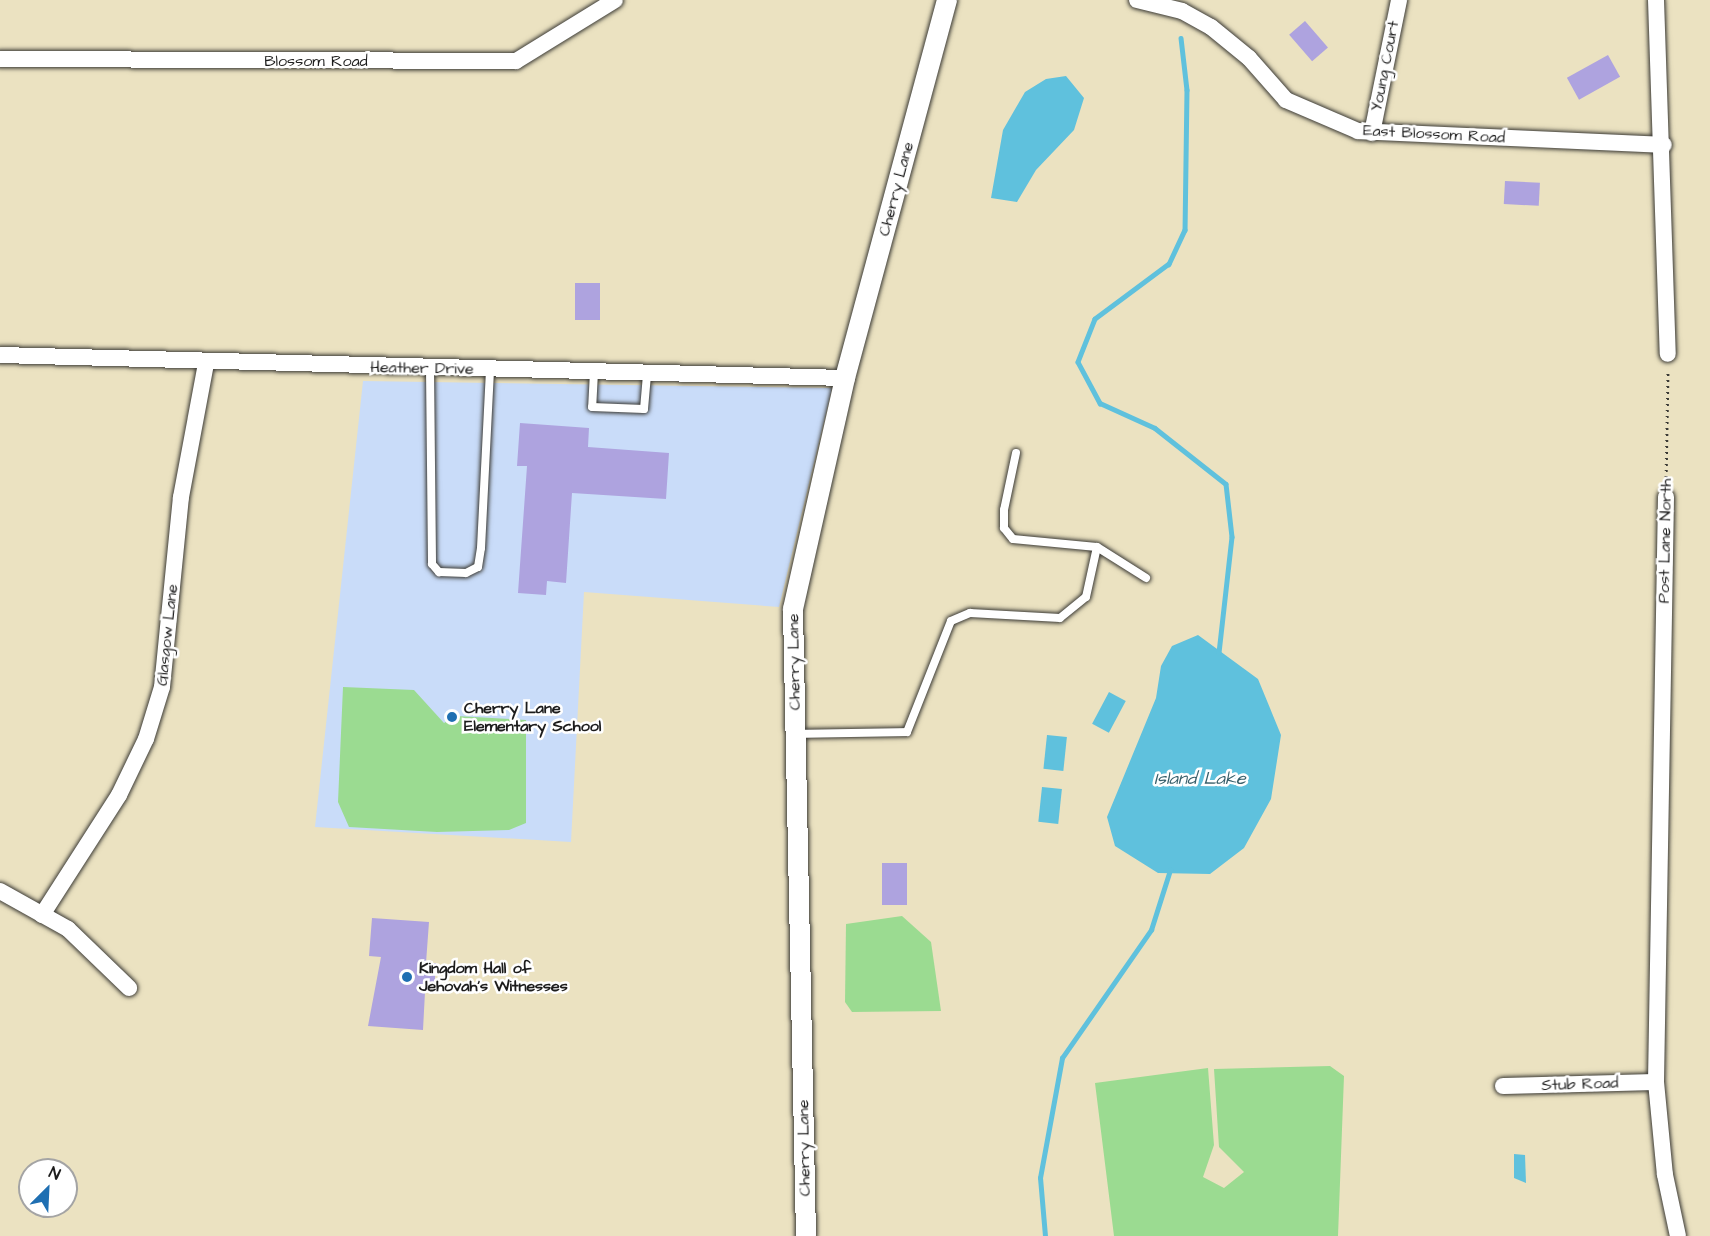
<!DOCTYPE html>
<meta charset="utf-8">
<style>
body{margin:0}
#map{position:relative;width:1710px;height:1236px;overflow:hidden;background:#ebe2c1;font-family:"Architects Daughter",sans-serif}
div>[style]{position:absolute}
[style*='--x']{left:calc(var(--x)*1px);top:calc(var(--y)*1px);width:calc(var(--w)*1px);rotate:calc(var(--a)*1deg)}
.built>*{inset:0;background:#c9dcf9}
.green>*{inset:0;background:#9bdb91}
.water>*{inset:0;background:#5fc1dd;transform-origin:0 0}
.stream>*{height:4.5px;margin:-2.25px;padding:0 2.25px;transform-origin:2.25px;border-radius:2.25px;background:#5fc1dd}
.building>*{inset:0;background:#aea3df;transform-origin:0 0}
.path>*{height:3px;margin-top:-1.5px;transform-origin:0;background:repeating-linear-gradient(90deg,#3b3a35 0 1.5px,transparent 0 6px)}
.roads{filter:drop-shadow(0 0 2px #3b3a35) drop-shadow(0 0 2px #3b3a35)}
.service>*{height:8px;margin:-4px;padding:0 4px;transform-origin:4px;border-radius:4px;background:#fff}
.minor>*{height:16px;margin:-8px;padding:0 8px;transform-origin:8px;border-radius:8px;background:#fff}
.tertiary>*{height:20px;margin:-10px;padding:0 10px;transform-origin:10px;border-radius:10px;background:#fff}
.dots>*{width:16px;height:16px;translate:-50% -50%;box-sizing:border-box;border:3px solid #fff;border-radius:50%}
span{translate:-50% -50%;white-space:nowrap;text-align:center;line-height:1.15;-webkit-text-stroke:5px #fff;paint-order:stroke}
.street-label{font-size:16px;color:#1c1c1c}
.poi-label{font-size:16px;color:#1c1c1c;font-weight:700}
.left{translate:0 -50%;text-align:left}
.water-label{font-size:18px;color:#375e69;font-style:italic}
.north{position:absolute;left:18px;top:1158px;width:60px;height:60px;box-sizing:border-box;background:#fff;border:2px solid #a4a4a4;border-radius:50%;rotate:24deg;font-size:16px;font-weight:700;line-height:24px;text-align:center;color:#1c1c1c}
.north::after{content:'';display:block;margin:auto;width:21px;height:27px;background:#1f6fb2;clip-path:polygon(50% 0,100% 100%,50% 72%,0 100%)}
</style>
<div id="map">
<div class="built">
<i style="clip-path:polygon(363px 381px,832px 388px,779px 607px,584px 592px,571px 842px,315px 827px)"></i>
</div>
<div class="green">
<i style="clip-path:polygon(343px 687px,414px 690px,444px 723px,456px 716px,526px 720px,526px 823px,509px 830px,437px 832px,349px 827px,338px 802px)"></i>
<i style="clip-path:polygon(902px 916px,931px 942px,941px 1011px,852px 1012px,845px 1002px,846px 924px)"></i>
<i style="clip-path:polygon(1330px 1066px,1344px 1076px,1338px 1236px,1114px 1236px,1095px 1083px,1208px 1068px,1214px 1145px,1203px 1177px,1224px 1188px,1244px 1172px,1219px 1147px,1214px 1069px)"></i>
</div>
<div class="water">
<i style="clip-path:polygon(1066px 76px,1084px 98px,1074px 130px,1036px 170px,1017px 202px,991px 198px,1003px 130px,1025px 92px,1046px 79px)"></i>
<i style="clip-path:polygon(1198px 635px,1258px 679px,1281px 735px,1271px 799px,1244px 848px,1210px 874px,1158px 873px,1115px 846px,1107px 817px,1156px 698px,1161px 666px,1172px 646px)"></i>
<i style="left:1109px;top:692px;width:19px;height:36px;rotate:28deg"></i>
<i style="left:1047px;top:735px;width:20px;height:34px;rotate:6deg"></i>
<i style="left:1042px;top:787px;width:20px;height:35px;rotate:6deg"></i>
<i style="clip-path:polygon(1514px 1154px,1525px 1155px,1526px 1183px,1514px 1178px)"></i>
</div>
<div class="stream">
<i style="--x:1181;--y:38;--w:52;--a:83.4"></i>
<i style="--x:1187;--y:90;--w:140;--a:90.8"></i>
<i style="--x:1185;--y:230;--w:38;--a:115"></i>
<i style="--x:1169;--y:264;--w:92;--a:143.4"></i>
<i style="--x:1095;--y:319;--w:46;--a:111.6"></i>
<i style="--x:1078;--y:362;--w:47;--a:61.8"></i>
<i style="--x:1100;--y:403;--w:60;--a:24.4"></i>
<i style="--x:1155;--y:428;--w:90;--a:38.3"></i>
<i style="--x:1226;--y:484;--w:53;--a:83.5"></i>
<i style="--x:1232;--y:537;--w:116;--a:96.4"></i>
<i style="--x:1045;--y:1236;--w:58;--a:-94.9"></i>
<i style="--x:1040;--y:1178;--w:122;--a:-79.6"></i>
<i style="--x:1062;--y:1058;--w:156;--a:-55.2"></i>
<i style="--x:1151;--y:930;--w:63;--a:-72.4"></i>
</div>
<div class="building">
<i style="left:1305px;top:21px;width:35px;height:21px;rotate:49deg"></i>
<i style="left:1608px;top:55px;width:25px;height:47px;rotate:61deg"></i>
<i style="left:1505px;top:181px;width:35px;height:23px;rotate:3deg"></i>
<i style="left:575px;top:283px;width:25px;height:37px"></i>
<i style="clip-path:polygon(520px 423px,589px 428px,588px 447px,669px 453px,666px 499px,572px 493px,566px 583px,547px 581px,546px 595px,518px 593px,527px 466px,517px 466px)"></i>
<i style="left:882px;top:863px;width:25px;height:42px"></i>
<i style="clip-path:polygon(372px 918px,429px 922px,426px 963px,436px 963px,434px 993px,425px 992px,423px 1030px,368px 1026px,381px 957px,369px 956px)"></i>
</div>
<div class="path">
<i style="--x:1666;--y:483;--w:113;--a:-89"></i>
</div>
<div class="roads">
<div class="service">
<i style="--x:430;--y:369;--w:195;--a:89.4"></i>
<i style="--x:432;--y:564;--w:11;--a:49"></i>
<i style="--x:439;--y:572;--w:27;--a:2"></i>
<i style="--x:466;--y:573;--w:13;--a:-27"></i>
<i style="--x:478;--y:567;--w:19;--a:-81"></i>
<i style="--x:481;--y:548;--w:178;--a:-87.1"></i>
<i style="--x:594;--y:372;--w:35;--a:93"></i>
<i style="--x:592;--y:407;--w:52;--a:2.2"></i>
<i style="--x:644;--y:409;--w:36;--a:-85"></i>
<i style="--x:1016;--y:453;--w:58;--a:101.9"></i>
<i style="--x:1004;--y:510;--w:18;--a:90"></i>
<i style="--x:1004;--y:528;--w:14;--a:51"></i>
<i style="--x:1013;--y:539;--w:84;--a:5.4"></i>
<i style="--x:1097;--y:547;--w:58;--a:32.3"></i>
<i style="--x:795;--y:734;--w:112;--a:-1"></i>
<i style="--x:907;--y:732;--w:119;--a:-68.4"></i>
<i style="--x:951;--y:621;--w:21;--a:-23"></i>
<i style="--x:970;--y:613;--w:90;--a:3.2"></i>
<i style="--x:1060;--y:618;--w:33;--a:-39"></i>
<i style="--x:1086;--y:597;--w:51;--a:-77.6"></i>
</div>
<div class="minor">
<i style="--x:1137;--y:0;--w:46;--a:13.7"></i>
<i style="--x:1182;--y:11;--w:33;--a:29"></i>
<i style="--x:1211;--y:27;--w:49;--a:39.2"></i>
<i style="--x:1249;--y:58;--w:56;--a:48.6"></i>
<i style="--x:1286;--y:100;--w:78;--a:23.3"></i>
<i style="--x:1358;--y:131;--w:306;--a:2.6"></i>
<i style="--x:1656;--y:0;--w:354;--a:88.1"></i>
<i style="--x:0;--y:59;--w:516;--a:0.22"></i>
<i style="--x:516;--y:61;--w:116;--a:-31.6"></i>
<i style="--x:1372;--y:133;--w:136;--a:-78.5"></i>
<i style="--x:0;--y:355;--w:845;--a:1.56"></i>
<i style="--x:1666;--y:497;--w:585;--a:90.98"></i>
<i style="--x:1656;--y:1082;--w:93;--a:84.5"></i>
<i style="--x:1665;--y:1175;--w:62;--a:78"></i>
<i style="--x:0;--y:891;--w:78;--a:29.2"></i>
<i style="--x:68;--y:929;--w:85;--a:44"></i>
<i style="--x:42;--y:915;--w:143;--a:-57.3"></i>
<i style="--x:119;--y:795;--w:62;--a:-64.3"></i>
<i style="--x:146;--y:739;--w:54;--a:-72.9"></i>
<i style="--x:162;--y:687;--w:191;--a:-84.3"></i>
<i style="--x:181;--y:497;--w:135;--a:-79.4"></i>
<i style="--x:1503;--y:1086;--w:153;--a:-1.5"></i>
</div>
<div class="tertiary">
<i style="--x:806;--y:1236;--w:627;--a:-91.19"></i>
<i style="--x:793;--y:609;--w:237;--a:-77.3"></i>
<i style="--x:845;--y:378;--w:392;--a:-74.9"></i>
</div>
</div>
<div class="dots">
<i style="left:452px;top:717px;background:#1f6fb2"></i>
<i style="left:407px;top:977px;background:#1f6fb2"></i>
</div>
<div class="street-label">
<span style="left:316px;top:61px">Blossom Road</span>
<span style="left:1385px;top:66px;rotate:-79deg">Young Court</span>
<span style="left:1434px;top:134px;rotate:3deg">East Blossom Road</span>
<span style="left:896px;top:189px;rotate:-75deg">Cherry Lane</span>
<span style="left:422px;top:368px;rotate:1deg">Heather Drive</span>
<span style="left:1665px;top:541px;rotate:-89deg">Post Lane North</span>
<span style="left:167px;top:635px;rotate:-84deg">Glasgow Lane</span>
<span style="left:794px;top:662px;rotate:-91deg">Cherry Lane</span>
<span style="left:1580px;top:1084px;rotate:-2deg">Stub Road</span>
<span style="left:804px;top:1148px;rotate:-91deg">Cherry Lane</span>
</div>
<div class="poi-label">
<span class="left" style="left:464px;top:717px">Cherry Lane<br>Elementary School</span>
<span class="left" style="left:419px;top:977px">Kingdom Hall of<br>Jehovah’s Witnesses</span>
</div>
<div class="water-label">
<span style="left:1200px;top:779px">Island Lake</span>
</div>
<div class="north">N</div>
</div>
